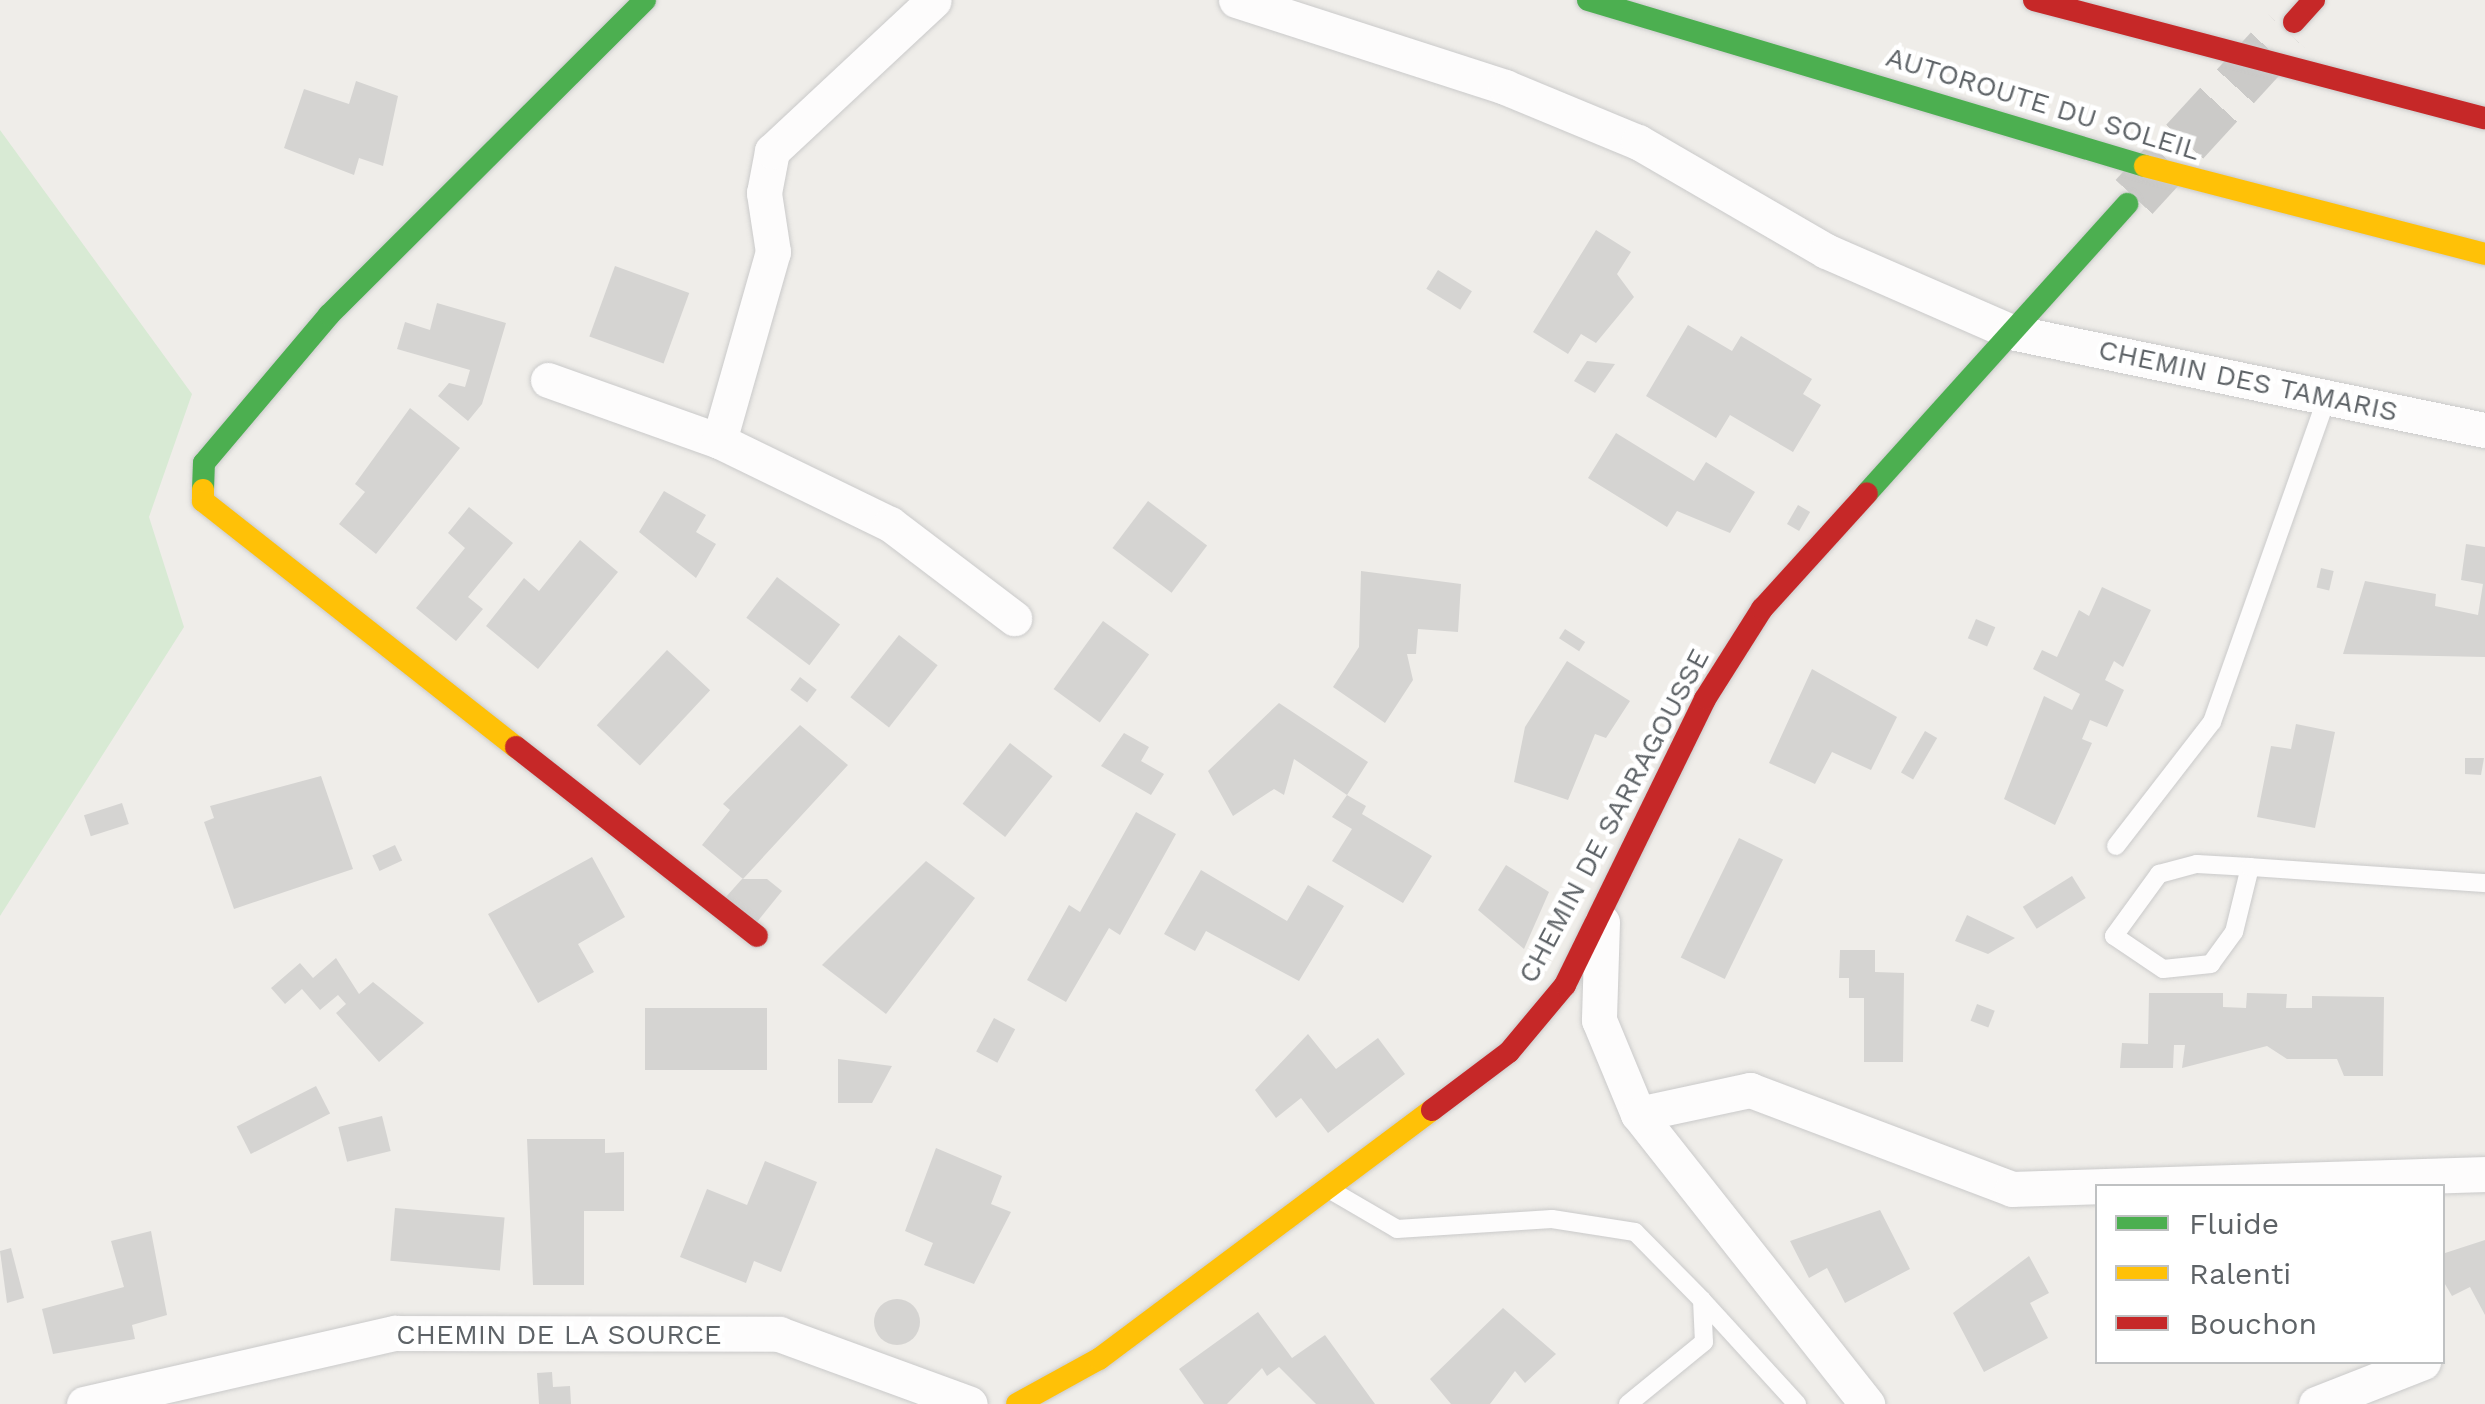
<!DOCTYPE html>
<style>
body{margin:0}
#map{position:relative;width:2485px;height:1404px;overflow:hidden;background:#efede9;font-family:"Work Sans",sans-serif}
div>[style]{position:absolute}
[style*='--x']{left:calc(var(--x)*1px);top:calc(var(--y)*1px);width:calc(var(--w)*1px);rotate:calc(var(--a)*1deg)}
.green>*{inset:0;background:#d8ead4}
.building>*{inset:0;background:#d5d4d2;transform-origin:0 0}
.round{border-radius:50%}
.secondary-tunnel>*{height:50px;margin-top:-25px;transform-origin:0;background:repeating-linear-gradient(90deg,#cbcac8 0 50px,transparent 0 75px)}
.roads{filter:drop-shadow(0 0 2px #cacaca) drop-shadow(0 0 2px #cacaca)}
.lane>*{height:18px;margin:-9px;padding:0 9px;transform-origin:9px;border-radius:9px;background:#fdfcfc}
.street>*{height:35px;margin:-17.5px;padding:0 17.5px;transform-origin:17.5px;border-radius:17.5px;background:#fdfcfc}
.fast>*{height:22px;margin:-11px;padding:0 11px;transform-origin:11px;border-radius:11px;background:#4caf50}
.slow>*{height:22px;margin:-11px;padding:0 11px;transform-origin:11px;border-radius:11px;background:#ffc107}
.jam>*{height:22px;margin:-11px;padding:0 11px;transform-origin:11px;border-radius:11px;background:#c62828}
span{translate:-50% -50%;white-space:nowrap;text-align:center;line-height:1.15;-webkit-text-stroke:9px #fff;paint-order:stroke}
.street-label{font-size:28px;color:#5e6367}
.legend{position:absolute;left:2095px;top:1184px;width:350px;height:180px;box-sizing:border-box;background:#fff;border:2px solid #bfc1c2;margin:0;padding:12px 18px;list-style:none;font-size:30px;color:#5e6367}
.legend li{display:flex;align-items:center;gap:20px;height:50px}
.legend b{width:50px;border:2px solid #bfc1c2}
</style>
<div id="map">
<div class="green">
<i style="clip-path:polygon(0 130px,192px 394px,149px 517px,184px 627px,0 916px)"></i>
</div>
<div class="building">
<i style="clip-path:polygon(356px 81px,398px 96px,383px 166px,359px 158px,354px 175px,284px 148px,304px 89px,349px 104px)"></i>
<i style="clip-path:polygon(1596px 230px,1631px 252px,1617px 274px,1634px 297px,1596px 343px,1581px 334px,1568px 354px,1533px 332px)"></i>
<i style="left:615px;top:266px;width:79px;height:75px;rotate:20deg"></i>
<i style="left:1438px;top:270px;width:40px;height:22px;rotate:32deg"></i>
<i style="clip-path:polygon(437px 303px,506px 323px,482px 404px,468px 421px,438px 396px,449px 383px,465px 387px,470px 370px,397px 349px,405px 322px,430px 330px)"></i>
<i style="clip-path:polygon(1688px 325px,1732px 351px,1741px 336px,1812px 379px,1803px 394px,1821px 405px,1793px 452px,1730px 415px,1716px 438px,1646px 396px)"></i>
<i style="clip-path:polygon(1587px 361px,1615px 364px,1595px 393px,1574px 381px)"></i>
<i style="clip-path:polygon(410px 408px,460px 448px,376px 554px,339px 524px,365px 492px,355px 484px)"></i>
<i style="clip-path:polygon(1616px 433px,1694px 481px,1706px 462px,1755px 492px,1730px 533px,1677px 511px,1667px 527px,1588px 478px)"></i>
<i style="clip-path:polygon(664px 491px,706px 515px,696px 532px,716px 544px,696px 578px,639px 532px)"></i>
<i style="left:1148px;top:501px;width:74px;height:59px;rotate:37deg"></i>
<i style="left:1798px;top:505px;width:14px;height:22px;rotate:30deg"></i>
<i style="clip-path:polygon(469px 507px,513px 543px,468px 597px,483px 609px,456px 641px,416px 608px,465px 548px,448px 533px)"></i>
<i style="clip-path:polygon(580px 540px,618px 572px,538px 669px,486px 626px,524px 578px,539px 591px)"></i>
<i style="clip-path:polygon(2466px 544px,2485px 547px,2485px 657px,2343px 654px,2365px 581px,2436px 594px,2435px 606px,2478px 615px,2483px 584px,2461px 580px)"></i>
<i style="left:2321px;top:568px;width:13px;height:20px;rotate:13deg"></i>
<i style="clip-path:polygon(1361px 571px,1461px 584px,1458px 632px,1418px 629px,1416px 654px,1407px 654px,1413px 680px,1385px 723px,1333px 687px,1359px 647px)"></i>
<i style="left:777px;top:577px;width:79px;height:51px;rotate:37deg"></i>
<i style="clip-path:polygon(2102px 587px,2151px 610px,2123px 667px,2114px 661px,2105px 680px,2124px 690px,2107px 727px,2090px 720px,2082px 739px,2092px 743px,2055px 825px,2004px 799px,2044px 696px,2072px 710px,2080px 694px,2033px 669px,2042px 650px,2057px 657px,2079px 610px,2089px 616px)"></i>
<i style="left:1976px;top:619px;width:21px;height:21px;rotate:23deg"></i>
<i style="left:1103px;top:621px;width:57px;height:84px;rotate:36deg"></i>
<i style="left:1565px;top:629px;width:24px;height:11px;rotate:33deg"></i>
<i style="left:899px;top:635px;width:49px;height:79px;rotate:38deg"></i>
<i style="left:667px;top:650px;width:59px;height:103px;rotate:43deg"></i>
<i style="clip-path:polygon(1567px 661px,1630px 701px,1606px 738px,1595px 734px,1568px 800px,1514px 782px,1525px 727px)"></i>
<i style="clip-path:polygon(1812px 669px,1897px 717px,1871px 770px,1832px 752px,1815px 784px,1769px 763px)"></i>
<i style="left:800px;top:677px;width:21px;height:16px;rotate:37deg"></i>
<i style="clip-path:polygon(1279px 703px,1368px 762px,1347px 795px,1294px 759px,1284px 795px,1274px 789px,1233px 816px,1208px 771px)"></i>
<i style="clip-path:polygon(2296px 724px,2335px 732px,2315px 828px,2257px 817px,2271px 746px,2291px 749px)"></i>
<i style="clip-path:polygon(800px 725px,848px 765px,743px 879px,702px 845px,730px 810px,723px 804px)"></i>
<i style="left:1925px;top:731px;width:14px;height:48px;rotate:30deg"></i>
<i style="clip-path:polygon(1124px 733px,1149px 747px,1141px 761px,1164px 774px,1151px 795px,1101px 766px)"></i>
<i style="left:1010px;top:743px;width:54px;height:77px;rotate:38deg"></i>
<i style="clip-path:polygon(2465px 758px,2484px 758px,2481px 775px,2465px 774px)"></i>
<i style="clip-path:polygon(321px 776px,353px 869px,234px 909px,204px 822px,214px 818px,210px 806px)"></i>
<i style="clip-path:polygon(1347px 795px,1366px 806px,1362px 814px,1432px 856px,1403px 903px,1332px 861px,1352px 829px,1332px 817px)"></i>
<i style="left:122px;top:803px;width:22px;height:40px;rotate:72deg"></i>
<i style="clip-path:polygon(1136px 812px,1176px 834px,1120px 935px,1109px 928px,1066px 1002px,1027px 980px,1069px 905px,1080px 912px)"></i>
<i style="left:1739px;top:838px;width:49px;height:133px;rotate:26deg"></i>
<i style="left:395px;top:845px;width:17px;height:25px;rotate:65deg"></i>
<i style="clip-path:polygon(592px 857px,625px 917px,578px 944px,594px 972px,538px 1003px,488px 914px)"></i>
<i style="clip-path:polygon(926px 861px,975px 898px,886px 1014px,822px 965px)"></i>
<i style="clip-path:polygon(1506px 865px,1549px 892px,1524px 949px,1478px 910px)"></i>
<i style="clip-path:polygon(1201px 870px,1287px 921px,1308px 885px,1344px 906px,1299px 981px,1206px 931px,1195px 951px,1164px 934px)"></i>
<i style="left:2072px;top:876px;width:26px;height:58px;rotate:58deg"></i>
<i style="clip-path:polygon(742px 879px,767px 879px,782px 891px,757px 922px,725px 898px)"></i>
<i style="clip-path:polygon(1967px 915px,2015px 938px,1988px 954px,1955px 941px)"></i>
<i style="clip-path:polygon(1840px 950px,1875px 950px,1875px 972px,1904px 973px,1903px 1062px,1864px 1062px,1864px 998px,1849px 998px,1849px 978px,1839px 978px)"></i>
<i style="clip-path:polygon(336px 958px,359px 994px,373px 982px,424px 1023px,379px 1062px,336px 1013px,346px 1004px,338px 995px,320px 1010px,302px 989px,285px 1004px,271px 988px,300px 963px,313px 978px)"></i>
<i style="clip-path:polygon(2149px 993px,2223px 993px,2223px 1007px,2246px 1008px,2247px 993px,2287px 994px,2286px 1008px,2312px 1008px,2312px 996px,2384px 997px,2383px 1076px,2344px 1076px,2337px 1059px,2287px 1059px,2267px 1046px,2182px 1068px,2185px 1045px,2174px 1045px,2173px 1068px,2120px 1068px,2122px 1043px,2148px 1044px)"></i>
<i style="left:1977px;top:1004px;width:19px;height:18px;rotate:21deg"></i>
<i style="left:645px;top:1008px;width:122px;height:62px"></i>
<i style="left:994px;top:1018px;width:24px;height:38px;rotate:28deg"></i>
<i style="clip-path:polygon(1308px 1034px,1336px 1069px,1378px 1038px,1405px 1074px,1328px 1133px,1301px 1098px,1276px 1118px,1255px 1090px)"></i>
<i style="clip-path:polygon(838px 1059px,892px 1066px,872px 1103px,838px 1103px)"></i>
<i style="left:316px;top:1086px;width:31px;height:89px;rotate:63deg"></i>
<i style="left:382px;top:1116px;width:36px;height:45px;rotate:76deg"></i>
<i style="clip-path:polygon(527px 1139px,605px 1139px,605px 1153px,624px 1152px,624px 1211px,584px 1211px,584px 1285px,533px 1285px)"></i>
<i style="clip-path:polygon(936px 1148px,1002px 1176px,991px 1204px,1011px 1212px,974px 1284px,924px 1265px,933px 1243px,905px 1231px)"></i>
<i style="clip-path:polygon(765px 1161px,817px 1182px,781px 1272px,754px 1261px,746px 1283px,680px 1257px,707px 1189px,747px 1205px)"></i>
<i style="left:395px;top:1208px;width:110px;height:53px;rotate:5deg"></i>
<i style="clip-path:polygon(1880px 1210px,1910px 1269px,1845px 1303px,1827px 1268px,1809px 1278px,1790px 1241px)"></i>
<i style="clip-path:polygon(151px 1231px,167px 1315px,132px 1325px,135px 1339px,53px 1354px,42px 1309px,124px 1287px,111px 1241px)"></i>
<i style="clip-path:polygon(2485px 1240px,2485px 1315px,2470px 1287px,2452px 1296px,2442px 1279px,2442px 1254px)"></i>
<i style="clip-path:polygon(11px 1248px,24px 1298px,7px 1303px,0 1251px)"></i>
<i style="clip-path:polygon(2029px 1256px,2049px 1293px,2030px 1303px,2048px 1338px,1984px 1372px,1953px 1313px)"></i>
<i class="round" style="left:874px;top:1299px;width:46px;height:46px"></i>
<i style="clip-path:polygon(1503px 1308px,1556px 1354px,1525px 1383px,1515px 1371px,1490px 1404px,1451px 1404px,1430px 1379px)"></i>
<i style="clip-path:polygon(1258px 1312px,1292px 1358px,1325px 1335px,1375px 1404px,1316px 1404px,1279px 1367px,1267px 1376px,1262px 1368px,1227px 1404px,1204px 1404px,1179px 1369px)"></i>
<i style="clip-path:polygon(552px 1372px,553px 1387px,570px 1386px,571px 1404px,539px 1404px,537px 1373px)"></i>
</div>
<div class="secondary-tunnel">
<i style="--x:2134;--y:197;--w:225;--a:-47.5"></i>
</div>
<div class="roads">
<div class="lane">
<i style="--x:2116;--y:846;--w:157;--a:-52.3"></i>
<i style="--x:2212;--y:722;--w:345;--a:-70.5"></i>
<i style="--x:2250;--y:867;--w:67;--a:103.8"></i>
<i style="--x:2234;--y:932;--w:39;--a:126"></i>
<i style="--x:2211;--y:964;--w:48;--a:174.1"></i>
<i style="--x:2163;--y:969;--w:59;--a:-146"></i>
<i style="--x:2114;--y:936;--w:77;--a:-54"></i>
<i style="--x:2159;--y:874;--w:39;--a:-15"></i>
<i style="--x:2197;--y:864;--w:53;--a:3.2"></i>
<i style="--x:2250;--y:867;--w:236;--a:3.9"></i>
<i style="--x:1332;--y:1191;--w:75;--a:30.3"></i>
<i style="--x:1397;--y:1229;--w:155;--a:-3.7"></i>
<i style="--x:1552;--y:1219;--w:84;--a:8.9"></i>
<i style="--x:1635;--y:1232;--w:95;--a:45.4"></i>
<i style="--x:1702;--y:1300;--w:42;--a:87.3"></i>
<i style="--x:1704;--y:1342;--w:98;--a:140.8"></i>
<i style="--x:1702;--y:1300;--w:141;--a:47.6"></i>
</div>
<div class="street">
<i style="--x:1236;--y:0;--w:283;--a:17.9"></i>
<i style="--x:1505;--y:87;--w:144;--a:22.5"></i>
<i style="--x:1638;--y:142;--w:217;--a:30.1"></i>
<i style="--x:1826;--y:251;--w:202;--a:23.6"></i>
<i style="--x:2011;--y:332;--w:484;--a:11.7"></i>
<i style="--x:548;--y:380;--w:182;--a:19.6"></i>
<i style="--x:719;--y:441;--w:190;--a:25.9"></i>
<i style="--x:890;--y:524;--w:156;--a:37.2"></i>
<i style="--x:719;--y:441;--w:197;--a:-74.1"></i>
<i style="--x:773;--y:252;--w:60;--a:-98.7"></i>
<i style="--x:764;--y:193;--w:43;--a:-79.2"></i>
<i style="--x:772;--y:151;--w:221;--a:-43"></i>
<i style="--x:1602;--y:922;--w:98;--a:91.8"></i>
<i style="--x:1599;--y:1020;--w:102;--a:67.5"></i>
<i style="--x:1638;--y:1114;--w:370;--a:51.7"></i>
<i style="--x:1638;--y:1114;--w:115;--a:-12.1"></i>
<i style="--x:1750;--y:1090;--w:280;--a:20.7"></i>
<i style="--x:2012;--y:1189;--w:473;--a:-1.8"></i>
<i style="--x:84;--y:1404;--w:319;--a:-12.9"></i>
<i style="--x:395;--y:1333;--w:384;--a:0.1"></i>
<i style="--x:779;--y:1334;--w:203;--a:20.1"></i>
<i style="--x:2316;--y:1404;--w:115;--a:-21.4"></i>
</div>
<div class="fast">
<i style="--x:1588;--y:0;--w:581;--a:16.6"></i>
<i style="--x:203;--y:490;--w:27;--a:-88"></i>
<i style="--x:204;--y:463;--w:194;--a:-49.8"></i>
<i style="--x:329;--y:315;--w:446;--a:-44.9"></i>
<i style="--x:1867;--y:493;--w:389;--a:-48"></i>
</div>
<div class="slow">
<i style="--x:2145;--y:166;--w:351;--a:14.5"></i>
<i style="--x:203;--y:490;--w:11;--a:90"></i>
<i style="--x:203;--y:501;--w:398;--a:38.2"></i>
<i style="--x:1017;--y:1404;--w:94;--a:-28.8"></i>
<i style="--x:1099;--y:1359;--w:416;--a:-36.8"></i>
</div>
<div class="jam">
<i style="--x:2034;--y:0;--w:466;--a:14.7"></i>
<i style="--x:2294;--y:22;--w:30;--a:-48"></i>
<i style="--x:516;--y:747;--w:306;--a:38.1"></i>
<i style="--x:1432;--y:1110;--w:96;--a:-37"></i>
<i style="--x:1509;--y:1052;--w:87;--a:-50.1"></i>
<i style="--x:1565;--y:985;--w:318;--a:-63.9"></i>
<i style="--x:1705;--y:699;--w:107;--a:-57.7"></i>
<i style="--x:1762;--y:609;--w:156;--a:-47.8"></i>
</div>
</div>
<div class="street-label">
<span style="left:2043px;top:104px;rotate:17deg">AUTOROUTE DU SOLEIL</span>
<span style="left:2248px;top:381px;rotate:12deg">CHEMIN DES TAMARIS</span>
<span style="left:1614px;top:816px;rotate:-62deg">CHEMIN DE SARRAGOUSSE</span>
<span style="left:559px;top:1335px">CHEMIN DE LA SOURCE</span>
</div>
<ul class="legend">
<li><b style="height:12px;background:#4caf50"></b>Fluide</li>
<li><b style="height:12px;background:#ffc107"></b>Ralenti</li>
<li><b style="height:12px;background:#c62828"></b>Bouchon</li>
</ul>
</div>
